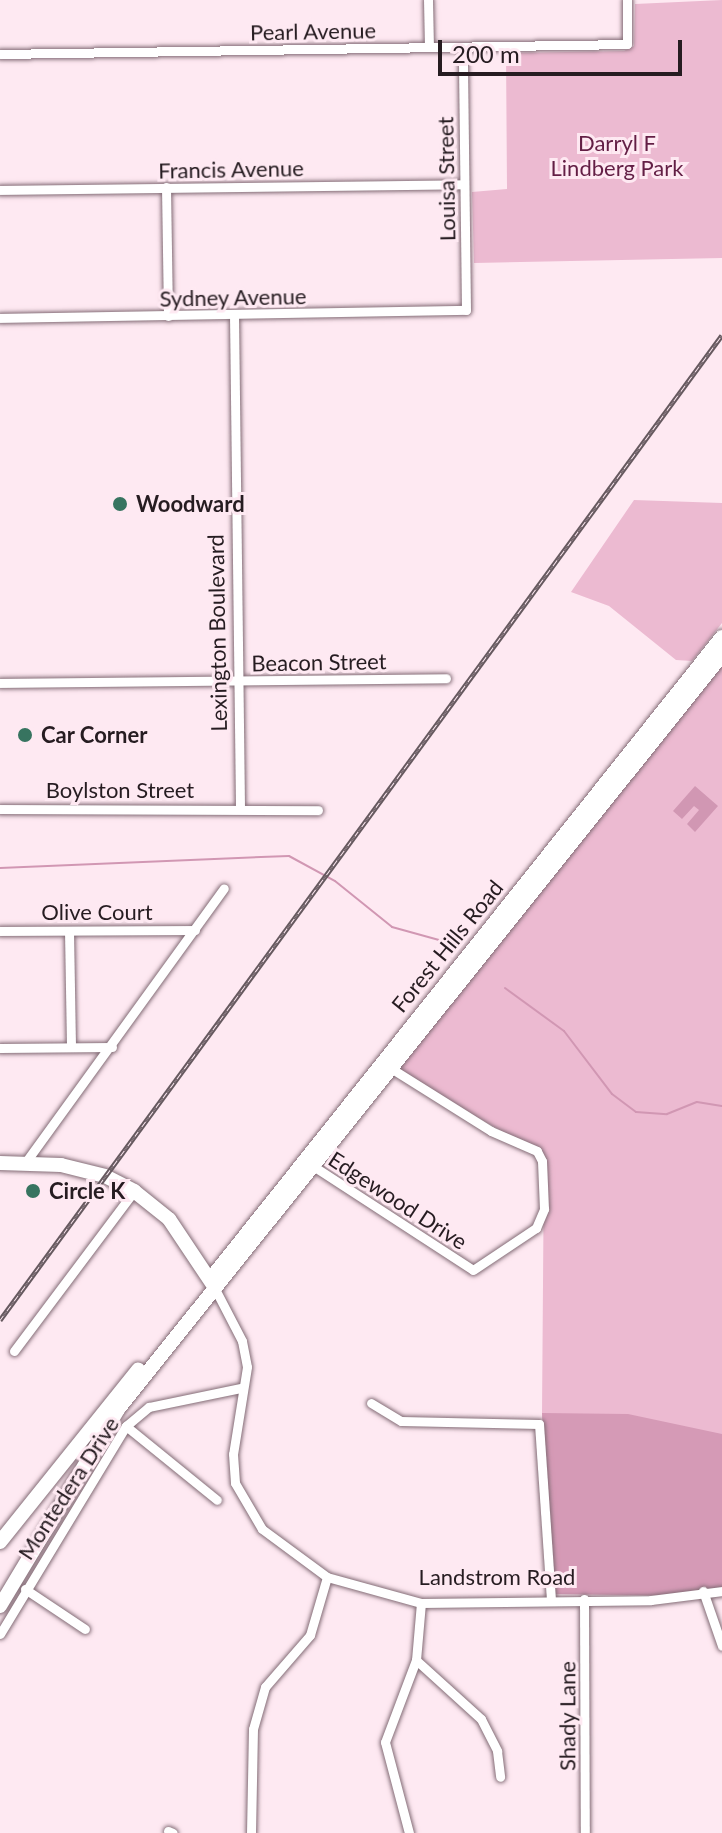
<!DOCTYPE html>
<style>
body{margin:0}
#map{position:relative;width:722px;height:1833px;overflow:hidden;background:#fee9f2;font-family:Lato,sans-serif}
div>[style]{position:absolute}
[style*='--x']{left:calc(var(--x)*1px);top:calc(var(--y)*1px);width:calc(var(--w)*1px);rotate:calc(var(--a)*1deg)}
.green>*{inset:0;background:#ecbad1}
.forest>*{inset:0;background:#d59ab6}
.water>*{inset:0;background:#d197b3}
.stream>*{height:2px;margin:-1px;padding:0 1px;transform-origin:1px;border-radius:1px;background:#d197b3}
.roads{filter:drop-shadow(0 0 2px #836c76) drop-shadow(0 0 2px #836c76)}
.street>*{height:9px;margin:-4.5px;padding:0 4.5px;transform-origin:4.5px;border-radius:4.5px;background:#fff}
.secondary>*{height:14px;margin:-7px;padding:0 7px;transform-origin:7px;border-radius:7px;background:#fff}
.rail>*{height:5px;margin-top:-2.5px;transform-origin:0;background:repeating-linear-gradient(90deg,#fee9f2 0 6px,#66595f 0 12px);box-sizing:border-box;border-block:2px solid #66595f}
.dots>*{width:22px;height:22px;translate:-50% -50%;box-sizing:border-box;border:4px solid #fee9f2;border-radius:50%}
span{translate:-50% -50%;white-space:nowrap;text-align:center;line-height:1.15;-webkit-text-stroke:6px #fee9f2;paint-order:stroke}
.street-label{font-size:22px;color:#261c21}
.park-label{font-size:22px;color:#631e45}
.poi-label{font-size:22px;color:#261c21;font-weight:700}
.left{translate:0 -50%;text-align:left}
.scale{position:absolute;left:438px;top:40px;width:244px;height:36px;box-sizing:border-box;border:4px solid #261c21;border-top:0;padding-left:10px;font-size:24px;line-height:28px;white-space:nowrap;color:#261c21;-webkit-text-stroke:6px #fee9f2;paint-order:stroke}
</style>
<div id="map">
<div class="green">
<i style="clip-path:polygon(722px 0,722px 258px,474px 263px,472px 192px,507px 189px,506px 53px,624px 51px,634px 46px,635px 4px)"></i>
<i style="clip-path:polygon(634px 500px,722px 503px,722px 623px,692px 661px,676px 660px,609px 606px,571px 592px)"></i>
<i style="clip-path:polygon(722px 661px,722px 1596px,551px 1594px,542px 1413px,544px 1155px,396px 1071px)"></i>
</div>
<div class="forest">
<i style="clip-path:polygon(542px 1413px,628px 1414px,722px 1434px,722px 1596px,551px 1594px)"></i>
</div>
<div class="water">
<i style="clip-path:polygon(695px 786px,718px 806px,695px 832px,687px 824px,699px 810px,694px 806px,682px 819px,673px 811px)"></i>
</div>
<div class="stream">
<i style="--x:0;--y:868;--w:289;--a:-2.4"></i>
<i style="--x:289;--y:856;--w:52;--a:28.5"></i>
<i style="--x:335;--y:881;--w:73;--a:38.9"></i>
<i style="--x:392;--y:927;--w:60;--a:15.4"></i>
<i style="--x:505;--y:988;--w:73;--a:36.1"></i>
<i style="--x:564;--y:1031;--w:79;--a:52.7"></i>
<i style="--x:612;--y:1094;--w:30;--a:37"></i>
<i style="--x:636;--y:1112;--w:31;--a:4"></i>
<i style="--x:667;--y:1114;--w:32;--a:-22"></i>
<i style="--x:697;--y:1102;--w:25;--a:9"></i>
</div>
<div class="roads">
<div class="street">
<i style="--x:428;--y:0;--w:47;--a:88.8"></i>
<i style="--x:0;--y:54;--w:627;--a:-0.91"></i>
<i style="--x:627;--y:44;--w:44;--a:-90"></i>
<i style="--x:166;--y:187;--w:129;--a:89.1"></i>
<i style="--x:0;--y:190;--w:463;--a:-0.7"></i>
<i style="--x:234;--y:315;--w:493;--a:89.3"></i>
<i style="--x:0;--y:318;--w:466;--a:-1"></i>
<i style="--x:466;--y:310;--w:263;--a:-90.7"></i>
<i style="--x:0;--y:683;--w:446;--a:-0.6"></i>
<i style="--x:0;--y:809;--w:318;--a:0.2"></i>
<i style="--x:0;--y:931;--w:195;--a:-0.3"></i>
<i style="--x:69;--y:931;--w:115;--a:89"></i>
<i style="--x:0;--y:1048;--w:112;--a:-0.5"></i>
<i style="--x:25;--y:1163;--w:339;--a:-54.1"></i>
<i style="--x:310;--y:1164;--w:194;--a:33"></i>
<i style="--x:473;--y:1270;--w:76;--a:-33.7"></i>
<i style="--x:536;--y:1228;--w:21;--a:-67"></i>
<i style="--x:544;--y:1209;--w:48;--a:-92.4"></i>
<i style="--x:542;--y:1161;--w:11;--a:-117"></i>
<i style="--x:537;--y:1151;--w:50;--a:-156.5"></i>
<i style="--x:491;--y:1131;--w:120;--a:-147.9"></i>
<i style="--x:213;--y:1285;--w:63;--a:62.6"></i>
<i style="--x:242;--y:1341;--w:26;--a:79"></i>
<i style="--x:247;--y:1367;--w:88;--a:99.1"></i>
<i style="--x:233;--y:1454;--w:29;--a:86"></i>
<i style="--x:235;--y:1483;--w:53;--a:59.6"></i>
<i style="--x:262;--y:1529;--w:81;--a:36.4"></i>
<i style="--x:327;--y:1577;--w:98;--a:15.5"></i>
<i style="--x:421;--y:1603;--w:230;--a:-0.7"></i>
<i style="--x:651;--y:1600;--w:72;--a:-7.2"></i>
<i style="--x:14;--y:1351;--w:200;--a:-53.1"></i>
<i style="--x:371;--y:1403;--w:35;--a:31"></i>
<i style="--x:401;--y:1421;--w:138;--a:1.2"></i>
<i style="--x:539;--y:1424;--w:175;--a:86.1"></i>
<i style="--x:126;--y:1426;--w:117;--a:39.1"></i>
<i style="--x:25;--y:1589;--w:72;--a:33.7"></i>
<i style="--x:703;--y:1591;--w:58;--a:70.9"></i>
<i style="--x:584;--y:1599;--w:234;--a:89.8"></i>
<i style="--x:0;--y:1634;--w:243;--a:-58.8"></i>
<i style="--x:126;--y:1426;--w:30;--a:-40"></i>
<i style="--x:149;--y:1407;--w:94;--a:-11.7"></i>
<i style="--x:416;--y:1660;--w:88;--a:42.2"></i>
<i style="--x:481;--y:1719;--w:36;--a:63"></i>
<i style="--x:497;--y:1751;--w:26;--a:83"></i>
<i style="--x:168;--y:1831;--w:5;--a:22"></i>
<i style="--x:251;--y:1833;--w:104;--a:-88.9"></i>
<i style="--x:253;--y:1729;--w:44;--a:-74.1"></i>
<i style="--x:265;--y:1687;--w:69;--a:-49.1"></i>
<i style="--x:310;--y:1635;--w:60;--a:-73.7"></i>
<i style="--x:409;--y:1833;--w:94;--a:-104.8"></i>
<i style="--x:385;--y:1742;--w:88;--a:-69.3"></i>
<i style="--x:416;--y:1660;--w:57;--a:-85"></i>
</div>
<div class="secondary">
<i style="--x:0;--y:1163;--w:61;--a:1.9"></i>
<i style="--x:61;--y:1165;--w:45;--a:14"></i>
<i style="--x:105;--y:1176;--w:33;--a:27"></i>
<i style="--x:134;--y:1191;--w:45;--a:38.7"></i>
<i style="--x:169;--y:1219;--w:79;--a:56.3"></i>
<i style="--x:213;--y:1284;--w:12;--a:-76"></i>
<i style="--x:216;--y:1272;--w:812;--a:-51.45"></i>
<i style="--x:0;--y:1542;--w:221;--a:-51.3"></i>
<i style="--x:0;--y:1606;--w:231;--a:-59"></i>
<i style="--x:119;--y:1408;--w:965;--a:-51.31"></i>
</div>
</div>
<div class="rail">
<i style="--x:0;--y:1320;--w:1221;--a:-53.76"></i>
</div>
<div class="dots">
<i style="left:120px;top:504px;background:#377460"></i>
<i style="left:25px;top:735px;background:#377460"></i>
<i style="left:33px;top:1191px;background:#377460"></i>
</div>
<div class="street-label">
<span style="left:313px;top:31px;rotate:-1deg">Pearl Avenue</span>
<span style="left:231px;top:169px;rotate:-1deg">Francis Avenue</span>
<span style="left:446px;top:179px;rotate:-91deg">Louisa Street</span>
<span style="left:233px;top:297px;rotate:-1deg">Sydney Avenue</span>
<span style="left:217px;top:633px;rotate:-91deg">Lexington Boulevard</span>
<span style="left:319px;top:662px;rotate:-1deg">Beacon Street</span>
<span style="left:120px;top:790px">Boylston Street</span>
<span style="left:97px;top:912px">Olive Court</span>
<span style="left:447px;top:946px;rotate:-51deg">Forest Hills Road</span>
<span style="left:398px;top:1200px;rotate:33deg">Edgewood Drive</span>
<span style="left:68px;top:1488px;rotate:-57deg">Montedera Drive</span>
<span style="left:497px;top:1577px">Landstrom Road</span>
<span style="left:567px;top:1716px;rotate:-90deg">Shady Lane</span>
</div>
<div class="park-label">
<span style="left:617px;top:155px">Darryl F<br>Lindberg Park</span>
</div>
<div class="poi-label">
<span class="left" style="left:136px;top:504px">Woodward</span>
<span class="left" style="left:41px;top:735px">Car Corner</span>
<span class="left" style="left:49px;top:1191px">Circle K</span>
</div>
<div class="scale">200 m</div>
</div>
